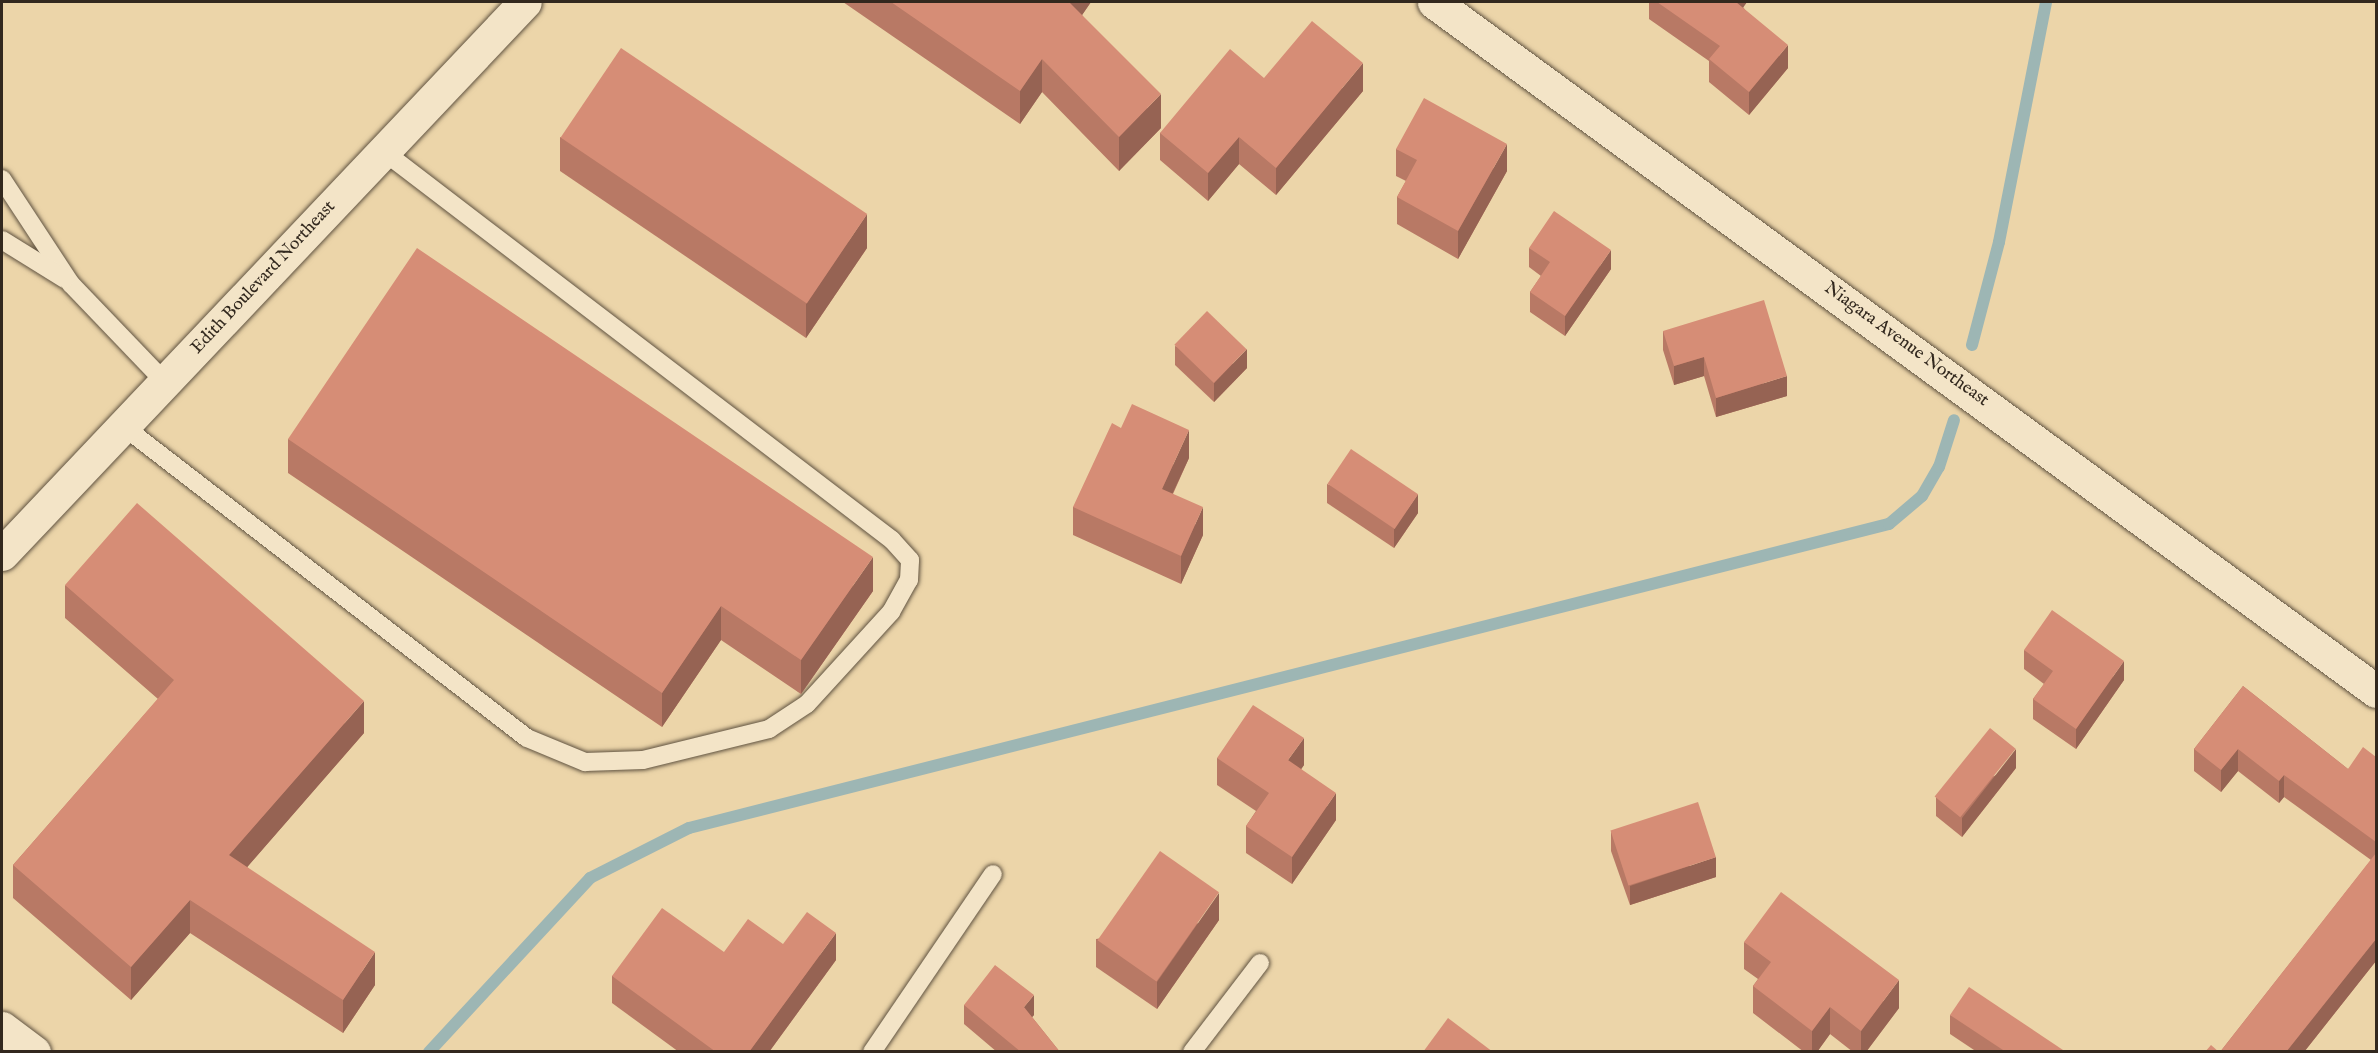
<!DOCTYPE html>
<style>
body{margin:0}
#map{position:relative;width:2378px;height:1053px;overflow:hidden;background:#ecd5a9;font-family:"IM FELL English",serif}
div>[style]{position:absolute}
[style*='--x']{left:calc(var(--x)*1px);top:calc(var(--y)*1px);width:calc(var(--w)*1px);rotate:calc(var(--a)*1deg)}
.stream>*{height:12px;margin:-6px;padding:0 6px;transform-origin:6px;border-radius:6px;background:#9db6b4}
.roads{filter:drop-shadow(0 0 2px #605341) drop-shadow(0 0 2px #605341)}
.service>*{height:18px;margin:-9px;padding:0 9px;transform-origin:9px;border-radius:9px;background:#f3e4c7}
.minor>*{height:33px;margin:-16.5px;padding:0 16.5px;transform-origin:16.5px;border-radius:16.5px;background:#f3e4c7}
.tertiary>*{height:33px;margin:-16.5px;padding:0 16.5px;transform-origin:16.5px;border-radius:16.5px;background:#f3e4c7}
.wall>*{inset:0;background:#b87965}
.shaded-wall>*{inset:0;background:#966353}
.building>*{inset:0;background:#d68d76;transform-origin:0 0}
span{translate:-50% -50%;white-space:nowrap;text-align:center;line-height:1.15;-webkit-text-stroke:5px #f3e4c7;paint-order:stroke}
.street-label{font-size:18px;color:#32281e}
.frame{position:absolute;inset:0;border:3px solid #32281e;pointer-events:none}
</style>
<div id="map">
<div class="stream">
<i style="--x:1972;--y:345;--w:106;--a:-75.3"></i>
<i style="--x:1999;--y:242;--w:245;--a:-78.9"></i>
<i style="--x:429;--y:1052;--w:237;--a:-47.2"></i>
<i style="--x:590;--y:878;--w:111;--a:-26.8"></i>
<i style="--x:689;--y:828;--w:1238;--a:-14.22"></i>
<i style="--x:1889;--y:524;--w:43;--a:-40.3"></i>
<i style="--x:1922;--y:496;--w:34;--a:-60"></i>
<i style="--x:1939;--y:467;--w:49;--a:-72.3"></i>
</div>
<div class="roads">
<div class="service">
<i style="--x:2;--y:179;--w:126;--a:56.7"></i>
<i style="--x:71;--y:284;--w:136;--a:46.2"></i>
<i style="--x:2;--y:240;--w:74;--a:31.8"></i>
<i style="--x:123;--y:426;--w:510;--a:37.68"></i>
<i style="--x:527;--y:738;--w:63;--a:22.5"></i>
<i style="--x:585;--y:762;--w:58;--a:-2"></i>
<i style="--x:643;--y:760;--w:130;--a:-13.8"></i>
<i style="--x:769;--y:729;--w:45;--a:-33.3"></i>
<i style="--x:807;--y:704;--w:125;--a:-47.6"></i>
<i style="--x:891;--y:612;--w:37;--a:-61"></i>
<i style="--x:909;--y:580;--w:20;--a:-87"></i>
<i style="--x:910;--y:560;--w:27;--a:-132"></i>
<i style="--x:892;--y:540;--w:641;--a:-142.61"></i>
<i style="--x:872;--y:1052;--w:215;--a:-55.8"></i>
<i style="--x:1192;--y:1052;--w:112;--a:-52.6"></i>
</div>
<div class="minor">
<i style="--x:1434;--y:2;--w:1167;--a:36.18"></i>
<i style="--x:2;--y:1028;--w:40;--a:37"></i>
</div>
<div class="tertiary">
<i style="--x:2;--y:554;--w:760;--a:-46.55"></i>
</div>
</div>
<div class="wall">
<i style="clip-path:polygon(843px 2px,1091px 2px,1082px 15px,1161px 128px,1119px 171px,1042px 92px,1020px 124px)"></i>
<i style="clip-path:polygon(1649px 2px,1747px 2px,1743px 7px,1788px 68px,1749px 115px,1709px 82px,1709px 61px,1649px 19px)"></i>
<i style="clip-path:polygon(1264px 78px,1363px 91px,1276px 195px,1239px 164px,1208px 201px,1160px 160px,1160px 133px)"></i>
<i style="clip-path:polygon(560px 137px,867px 248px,806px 338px,560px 171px)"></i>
<i style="clip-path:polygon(1396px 149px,1507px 171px,1458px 259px,1397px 224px,1397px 197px,1406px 181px,1396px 176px)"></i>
<i style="clip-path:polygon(1529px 248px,1611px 269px,1565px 336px,1530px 312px,1530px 292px,1541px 276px,1529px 267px)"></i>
<i style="clip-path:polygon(1663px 331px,1787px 396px,1716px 417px,1704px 376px,1674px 385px,1663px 350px)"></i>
<i style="clip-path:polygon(1175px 346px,1247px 368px,1214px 402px,1175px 365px)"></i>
<i style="clip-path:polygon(288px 439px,873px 591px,801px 694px,721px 640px,662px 727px,288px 473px)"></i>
<i style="clip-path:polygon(1189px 458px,1173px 494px,1203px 535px,1181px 584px,1073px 535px,1073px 507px)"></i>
<i style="clip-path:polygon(1327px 484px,1418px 513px,1394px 548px,1327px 503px)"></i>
<i style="clip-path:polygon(65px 585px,364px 733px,247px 867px,375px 985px,343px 1033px,190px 933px,131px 1000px,13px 898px,13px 865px,158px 699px,65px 618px)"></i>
<i style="clip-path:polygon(2024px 650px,2124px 680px,2076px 749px,2033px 719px,2033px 699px,2044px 684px,2024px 669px)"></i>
<i style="clip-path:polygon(2243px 686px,2348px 769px,2376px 757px,2376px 961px,2304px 1052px,2220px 1052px,2371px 860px,2284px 797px,2279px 803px,2238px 771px,2221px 792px,2194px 771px,2194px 749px)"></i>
<i style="clip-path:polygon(1217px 758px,1304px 765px,1301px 769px,1336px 820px,1292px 884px,1246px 853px,1246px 826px,1256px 811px,1217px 785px)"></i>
<i style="clip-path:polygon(2016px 768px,1962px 837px,1936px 816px,1936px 797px)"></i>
<i style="clip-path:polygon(1611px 832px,1716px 877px,1630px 905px,1611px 851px)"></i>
<i style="clip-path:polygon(1219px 920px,1157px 1009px,1096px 967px,1096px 939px)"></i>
<i style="clip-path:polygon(1744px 942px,1899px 1008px,1866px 1052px,1853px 1052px,1830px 1034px,1817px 1052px,1804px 1052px,1753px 1013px,1753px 986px,1758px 979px,1744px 969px)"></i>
<i style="clip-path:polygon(783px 944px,836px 960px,769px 1052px,679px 1052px,612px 1003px,612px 976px,724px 952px)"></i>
<i style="clip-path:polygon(964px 1005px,1034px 1015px,1032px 1017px,1060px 1052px,997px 1052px,964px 1024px)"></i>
<i style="clip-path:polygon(1950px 1015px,2066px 1052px,1977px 1052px,1950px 1034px)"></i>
</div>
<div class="shaded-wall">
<i style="clip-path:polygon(1069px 2px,1091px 2px,1069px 34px)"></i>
<i style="clip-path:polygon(1733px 2px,1747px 2px,1733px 22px)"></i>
<i style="clip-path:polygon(1788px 45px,1788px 68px,1749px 115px,1749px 92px)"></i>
<i style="clip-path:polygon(1042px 59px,1042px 92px,1020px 124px,1020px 91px)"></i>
<i style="clip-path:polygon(1363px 63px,1363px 91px,1276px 195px,1276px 168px)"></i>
<i style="clip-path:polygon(1161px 94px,1161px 128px,1119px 171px,1119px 137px)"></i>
<i style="clip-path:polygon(1239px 137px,1239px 164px,1208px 201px,1208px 173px)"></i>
<i style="clip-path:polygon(1507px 144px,1507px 171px,1458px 259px,1458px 231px)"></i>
<i style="clip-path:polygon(867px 214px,867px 248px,806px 338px,806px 304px)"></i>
<i style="clip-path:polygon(1611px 250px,1611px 269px,1565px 336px,1565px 316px)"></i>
<i style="clip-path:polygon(1247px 349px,1247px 368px,1214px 402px,1214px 383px)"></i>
<i style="clip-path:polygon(1704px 357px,1704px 376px,1674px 385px,1674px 366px)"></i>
<i style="clip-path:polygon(1787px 376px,1787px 396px,1716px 417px,1716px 398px)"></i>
<i style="clip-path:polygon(1189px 430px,1189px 458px,1162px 516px,1162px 489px)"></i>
<i style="clip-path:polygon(1418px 494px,1418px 513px,1394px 548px,1394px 529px)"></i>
<i style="clip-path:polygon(1203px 507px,1203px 535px,1181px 584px,1181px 556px)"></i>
<i style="clip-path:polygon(873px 557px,873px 591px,801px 694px,801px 660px)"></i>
<i style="clip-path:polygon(721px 606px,721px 640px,662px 727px,662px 693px)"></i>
<i style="clip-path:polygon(2124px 661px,2124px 680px,2076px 749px,2076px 729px)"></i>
<i style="clip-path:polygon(364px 701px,364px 733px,229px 888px,229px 855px)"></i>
<i style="clip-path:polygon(1304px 738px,1304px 765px,1288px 788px,1288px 760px)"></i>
<i style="clip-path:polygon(2016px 749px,2016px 768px,1962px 837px,1962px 818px)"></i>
<i style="clip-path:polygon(2238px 749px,2238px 771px,2221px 792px,2221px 770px)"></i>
<i style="clip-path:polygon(2284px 775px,2284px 797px,2279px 803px,2279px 781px)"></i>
<i style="clip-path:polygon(1336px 793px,1336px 820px,1292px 884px,1292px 857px)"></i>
<i style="clip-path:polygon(1716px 857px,1716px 877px,1630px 905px,1630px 886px)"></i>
<i style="clip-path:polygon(1219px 893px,1219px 920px,1157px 1009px,1157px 982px)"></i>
<i style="clip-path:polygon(190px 900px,190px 933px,131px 1000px,131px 967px)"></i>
<i style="clip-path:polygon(836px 933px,836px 960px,769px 1052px,749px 1052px)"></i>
<i style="clip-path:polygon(2376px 939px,2376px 961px,2304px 1052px,2286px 1052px)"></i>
<i style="clip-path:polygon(375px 952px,375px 985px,343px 1033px,343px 1000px)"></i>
<i style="clip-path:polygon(1899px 980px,1899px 1008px,1866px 1052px,1861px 1052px,1861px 1031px)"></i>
<i style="clip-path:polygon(1034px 995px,1034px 1015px,1024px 1026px,1024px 1007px)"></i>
<i style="clip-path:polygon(1830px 1007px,1830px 1034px,1817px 1052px,1812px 1052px,1812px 1031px)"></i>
</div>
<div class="building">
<i style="clip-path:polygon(891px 2px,1069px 2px,1161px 94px,1119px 137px,1042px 59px,1020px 91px)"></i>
<i style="clip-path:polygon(1657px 2px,1736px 2px,1788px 45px,1749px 92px,1709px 59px,1720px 46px)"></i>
<i style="clip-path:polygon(1312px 21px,1363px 63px,1276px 168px,1239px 137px,1208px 173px,1160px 133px,1230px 49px,1264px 78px)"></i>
<i style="left:621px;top:48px;width:297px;height:108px;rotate:34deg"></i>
<i style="clip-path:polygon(1424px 98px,1507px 144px,1458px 231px,1397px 197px,1417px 160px,1396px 149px)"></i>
<i style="clip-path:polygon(1554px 211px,1611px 250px,1565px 316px,1530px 292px,1550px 262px,1529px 248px)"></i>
<i style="clip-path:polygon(417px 248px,873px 557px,801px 660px,721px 606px,662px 693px,288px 439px)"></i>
<i style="clip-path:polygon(1764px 300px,1787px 376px,1716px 398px,1704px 357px,1674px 366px,1663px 331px)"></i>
<i style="left:1207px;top:311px;width:55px;height:47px;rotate:44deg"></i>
<i style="clip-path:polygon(1132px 404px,1189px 430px,1162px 489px,1203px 507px,1181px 556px,1073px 507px,1112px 423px,1121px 428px)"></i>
<i style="left:1351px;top:449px;width:81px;height:42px;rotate:34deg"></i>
<i style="clip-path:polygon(137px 503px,364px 701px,229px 855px,375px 952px,343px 1000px,190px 900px,131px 967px,13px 865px,174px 680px,65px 585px)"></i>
<i style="clip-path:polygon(2052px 610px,2124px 661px,2076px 729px,2033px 699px,2053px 671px,2024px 650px)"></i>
<i style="clip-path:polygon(2243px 686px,2348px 769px,2363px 747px,2376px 757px,2376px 842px,2284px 775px,2279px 781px,2238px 749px,2221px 770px,2194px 749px)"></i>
<i style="clip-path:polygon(1253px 705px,1304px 738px,1288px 760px,1336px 793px,1292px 857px,1246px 826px,1269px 793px,1217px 758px)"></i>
<i style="left:1990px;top:728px;width:33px;height:88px;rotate:39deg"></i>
<i style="left:1698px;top:802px;width:58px;height:92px;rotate:72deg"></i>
<i style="left:1160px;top:851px;width:72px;height:109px;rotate:35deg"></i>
<i style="clip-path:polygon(2376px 853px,2376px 939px,2286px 1052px,2220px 1052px)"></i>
<i style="clip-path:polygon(1781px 892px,1899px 980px,1861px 1031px,1830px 1007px,1812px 1031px,1753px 986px,1771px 962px,1744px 942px)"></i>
<i style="clip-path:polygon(662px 908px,724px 952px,748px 919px,783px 944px,807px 912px,836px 933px,749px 1052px,716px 1052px,612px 976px)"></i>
<i style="clip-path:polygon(995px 965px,1034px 995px,1024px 1007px,1060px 1052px,1021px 1052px,964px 1005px)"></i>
<i style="clip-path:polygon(1969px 987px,2066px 1052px,2006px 1052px,1950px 1015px)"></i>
<i style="clip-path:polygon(1448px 1018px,1493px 1052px,1423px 1052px)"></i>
<i style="clip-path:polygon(2211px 1045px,2219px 1052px,2205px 1052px)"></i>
</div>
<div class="street-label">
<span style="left:264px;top:278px;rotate:-47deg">Edith Boulevard Northeast</span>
<span style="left:1906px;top:345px;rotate:36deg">Niagara Avenue Northeast</span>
</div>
<div class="frame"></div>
</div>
